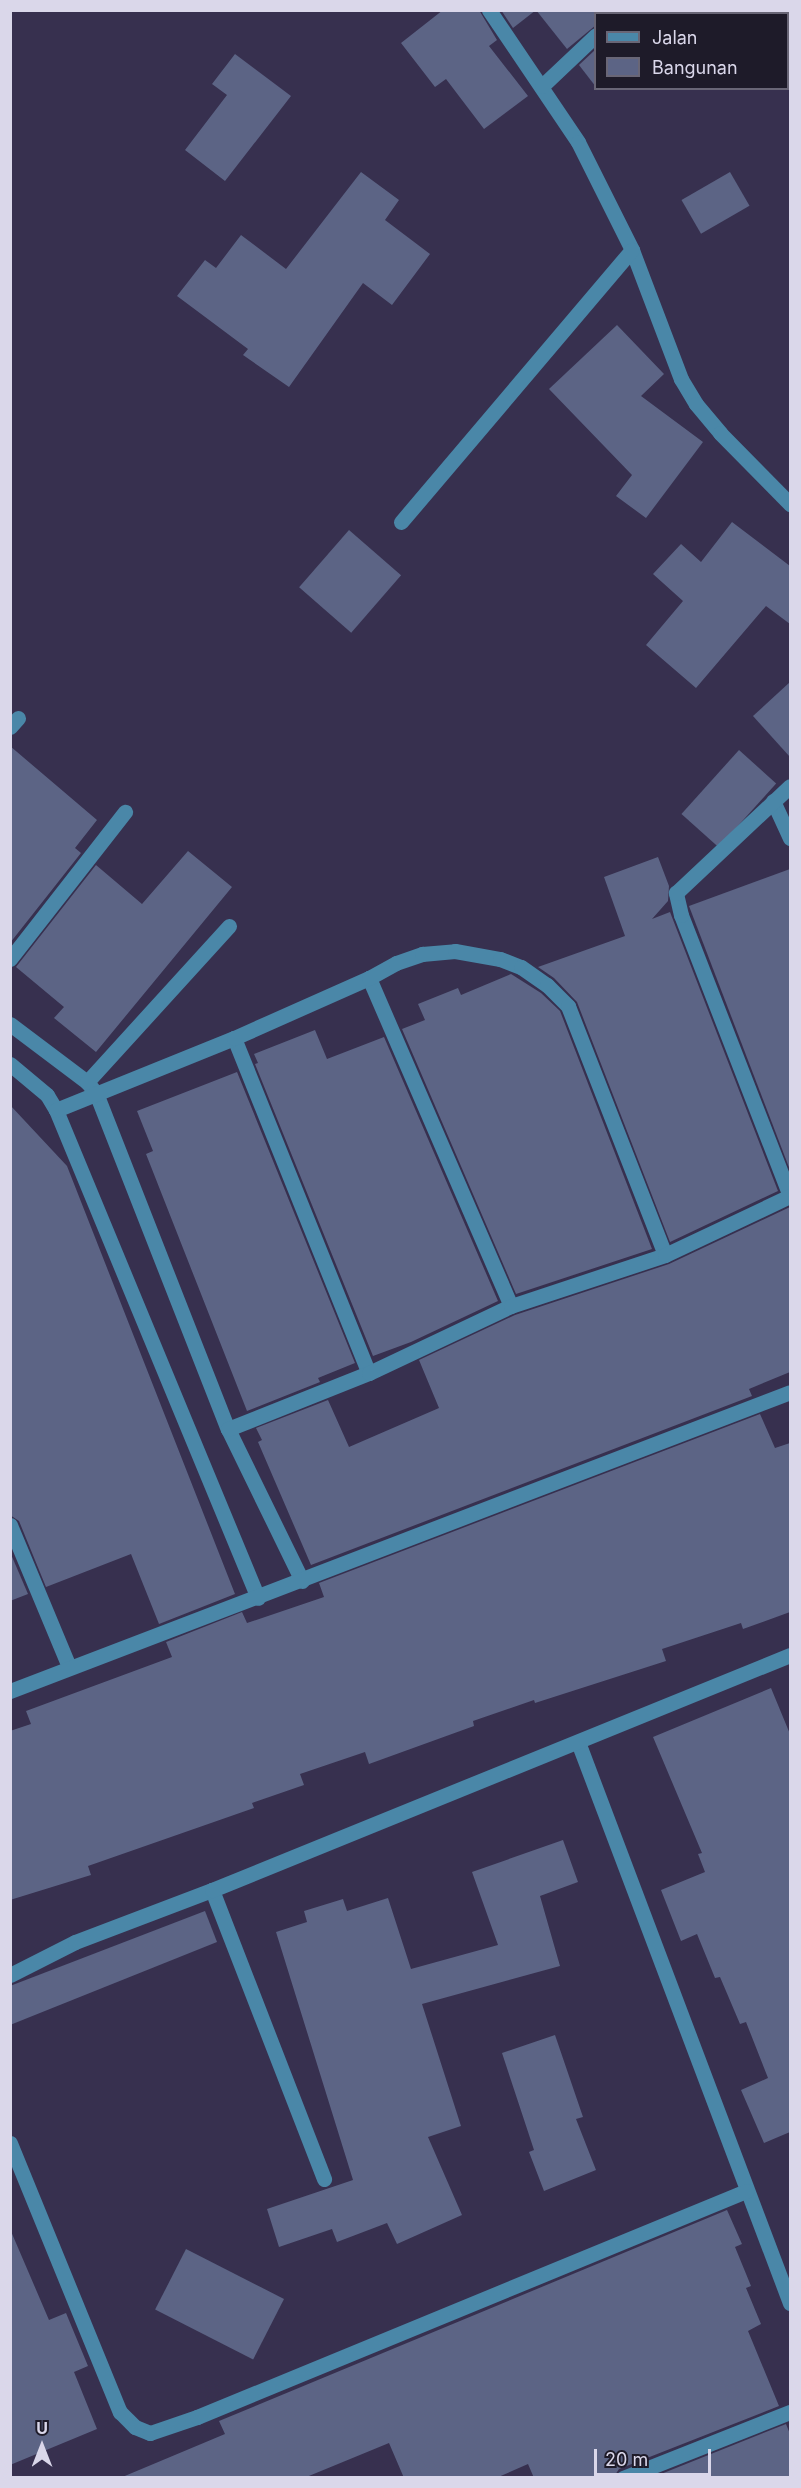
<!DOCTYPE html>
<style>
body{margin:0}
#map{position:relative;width:801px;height:2488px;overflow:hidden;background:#37304f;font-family:Inter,sans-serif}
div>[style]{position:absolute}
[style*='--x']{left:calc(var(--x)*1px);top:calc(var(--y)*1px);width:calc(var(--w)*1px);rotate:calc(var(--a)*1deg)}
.building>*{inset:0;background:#5c6485;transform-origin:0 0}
.minor>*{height:15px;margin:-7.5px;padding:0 7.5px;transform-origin:7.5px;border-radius:7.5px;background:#4a87a8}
span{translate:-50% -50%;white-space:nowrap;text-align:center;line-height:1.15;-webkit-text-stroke:6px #1e1b29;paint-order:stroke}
.frame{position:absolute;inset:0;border:12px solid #dad7ea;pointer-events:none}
.legend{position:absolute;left:594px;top:12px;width:195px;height:78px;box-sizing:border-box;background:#1e1b29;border:2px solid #696676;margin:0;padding:8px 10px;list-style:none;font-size:18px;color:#dad7ea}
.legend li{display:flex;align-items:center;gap:12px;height:30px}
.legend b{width:30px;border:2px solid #696676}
.north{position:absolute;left:12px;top:2416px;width:60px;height:60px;-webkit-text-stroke:4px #1e1b29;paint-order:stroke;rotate:0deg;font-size:16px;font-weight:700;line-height:24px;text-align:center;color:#dad7ea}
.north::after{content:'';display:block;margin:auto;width:21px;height:27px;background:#dad7ea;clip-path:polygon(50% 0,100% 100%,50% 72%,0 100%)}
.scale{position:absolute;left:594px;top:2449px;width:117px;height:27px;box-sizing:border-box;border:3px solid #dad7ea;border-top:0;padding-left:8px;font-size:18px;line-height:21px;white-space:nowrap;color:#dad7ea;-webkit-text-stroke:4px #1e1b29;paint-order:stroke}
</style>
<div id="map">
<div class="building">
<i style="clip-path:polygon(443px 10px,479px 10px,497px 40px,489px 46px,528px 96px,484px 129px,446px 79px,435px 87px,401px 43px)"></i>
<i style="clip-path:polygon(501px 10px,536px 10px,513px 28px)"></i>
<i style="clip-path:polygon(536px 10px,596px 10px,596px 25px,567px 49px)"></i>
<i style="clip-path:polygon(596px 49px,596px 87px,579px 65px)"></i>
<i style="clip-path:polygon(235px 54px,291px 96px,225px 181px,185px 150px,227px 95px,212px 84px)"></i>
<i style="clip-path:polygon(361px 172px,399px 200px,385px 220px,430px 254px,392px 305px,363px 283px,289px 387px,243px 355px,248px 349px,177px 296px,205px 260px,216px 268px,241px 235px,286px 269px)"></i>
<i style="left:730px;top:172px;width:39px;height:56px;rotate:60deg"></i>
<i style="clip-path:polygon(617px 325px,664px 374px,641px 396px,703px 442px,646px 518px,616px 496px,632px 475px,549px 389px)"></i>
<i style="clip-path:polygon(732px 522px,790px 566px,790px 624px,766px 606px,696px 688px,646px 645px,683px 601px,653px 574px,681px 544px,701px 562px)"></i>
<i style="left:349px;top:530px;width:69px;height:76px;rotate:41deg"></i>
<i style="clip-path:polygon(790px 682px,790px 757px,753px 716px)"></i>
<i style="clip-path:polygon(10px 746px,97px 820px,75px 848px,81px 853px,10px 943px)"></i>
<i style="left:739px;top:750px;width:50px;height:86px;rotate:42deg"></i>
<i style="clip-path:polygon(188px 851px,232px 887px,96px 1052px,54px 1018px,64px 1007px,16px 967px,96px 865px,142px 904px)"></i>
<i style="clip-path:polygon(658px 857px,669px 886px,668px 901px,652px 919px,670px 912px,778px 1191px,670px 1242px,577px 1002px,554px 978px,538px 967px,625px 936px,604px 877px)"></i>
<i style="clip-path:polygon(790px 869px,790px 1170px,689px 906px)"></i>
<i style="clip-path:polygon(511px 974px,541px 993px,560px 1011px,652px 1249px,516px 1294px,402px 1029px,425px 1020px,418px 1004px,458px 988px,461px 995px)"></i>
<i style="clip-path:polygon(315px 1030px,327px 1059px,384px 1037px,498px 1301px,411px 1342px,373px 1356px,255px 1064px,258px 1063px,254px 1054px)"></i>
<i style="clip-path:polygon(237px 1072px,355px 1363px,318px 1378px,320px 1382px,247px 1411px,146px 1154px,153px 1151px,137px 1111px)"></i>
<i style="clip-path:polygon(10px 1105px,67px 1166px,235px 1594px,159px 1624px,131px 1554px,46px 1587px,19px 1521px,10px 1515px)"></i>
<i style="clip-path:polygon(790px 1207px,790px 1372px,749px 1389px,752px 1396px,311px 1565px,258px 1442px,262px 1440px,256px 1428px,328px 1400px,349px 1447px,439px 1408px,419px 1360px,515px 1315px,669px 1264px)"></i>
<i style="clip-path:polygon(760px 1414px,775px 1448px,790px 1443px,790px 1612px,743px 1629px,741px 1623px,662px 1649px,666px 1661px,535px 1703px,534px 1700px,473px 1721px,474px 1726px,369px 1764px,365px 1752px,300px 1774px,304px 1785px,252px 1803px,254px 1808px,88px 1866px,91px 1875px,10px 1900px,10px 1731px,31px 1724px,26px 1711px,172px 1657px,166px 1642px,242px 1612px,247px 1623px,324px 1597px,319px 1583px)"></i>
<i style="clip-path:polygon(10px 1552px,28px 1594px,10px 1601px)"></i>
<i style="clip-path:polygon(771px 1688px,790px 1734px,790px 2132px,764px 2143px,741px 2090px,768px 2078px,746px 2022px,740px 2024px,720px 1977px,715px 1978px,697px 1934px,681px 1941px,661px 1890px,705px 1872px,698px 1854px,702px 1853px,653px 1737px)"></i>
<i style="clip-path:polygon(563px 1840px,578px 1882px,540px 1896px,560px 1966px,422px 2004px,461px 2126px,428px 2137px,462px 2215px,397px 2244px,387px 2223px,337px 2242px,332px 2229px,279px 2247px,267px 2209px,353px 2180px,276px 1932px,307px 1922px,304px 1911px,343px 1899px,347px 1911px,388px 1898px,411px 1969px,498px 1945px,472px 1872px)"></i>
<i style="clip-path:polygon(205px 1911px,217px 1942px,10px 2025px,10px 1986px)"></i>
<i style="clip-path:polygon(555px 2035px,583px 2117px,576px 2119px,596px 2170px,544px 2191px,529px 2152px,534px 2150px,502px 2053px)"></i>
<i style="clip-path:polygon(727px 2210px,742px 2244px,735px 2247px,751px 2286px,746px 2288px,761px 2324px,748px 2331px,779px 2406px,619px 2469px,613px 2478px,534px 2478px,528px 2464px,496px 2478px,404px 2478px,389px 2443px,304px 2478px,120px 2478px,225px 2434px,219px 2421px)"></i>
<i style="clip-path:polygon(10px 2229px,49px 2320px,66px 2313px,88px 2366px,74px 2372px,97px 2429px,10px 2465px)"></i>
<i style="left:186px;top:2249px;width:110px;height:68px;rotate:27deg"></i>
<i style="clip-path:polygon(786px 2424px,790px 2434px,790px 2478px,651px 2478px)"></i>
</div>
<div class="minor">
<i style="--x:489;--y:10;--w:159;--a:56"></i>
<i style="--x:578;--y:142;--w:121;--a:63.4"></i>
<i style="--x:632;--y:250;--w:138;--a:69.2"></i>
<i style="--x:681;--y:379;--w:29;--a:59"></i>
<i style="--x:696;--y:404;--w:38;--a:50"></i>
<i style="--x:720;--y:433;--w:100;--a:45.4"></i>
<i style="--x:618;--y:14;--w:5;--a:-53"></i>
<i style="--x:542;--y:86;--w:74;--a:-43.4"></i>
<i style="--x:401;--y:522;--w:357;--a:-49.7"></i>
<i style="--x:10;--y:727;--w:12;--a:-48"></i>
<i style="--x:773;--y:801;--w:41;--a:65.3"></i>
<i style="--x:10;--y:959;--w:187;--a:-52"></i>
<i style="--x:369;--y:978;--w:357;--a:66.6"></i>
<i style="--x:10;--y:1024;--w:96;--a:37"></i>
<i style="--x:87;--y:1082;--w:14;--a:51"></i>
<i style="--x:96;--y:1093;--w:361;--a:68.6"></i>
<i style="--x:228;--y:1429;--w:169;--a:64"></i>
<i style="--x:234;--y:1038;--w:361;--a:68.1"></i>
<i style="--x:10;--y:1064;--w:48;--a:40"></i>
<i style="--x:47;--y:1095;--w:17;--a:59"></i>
<i style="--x:56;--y:1110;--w:528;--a:67.51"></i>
<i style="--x:87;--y:1082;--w:211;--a:-47.7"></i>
<i style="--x:56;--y:1110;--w:192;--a:-22"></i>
<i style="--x:234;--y:1038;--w:148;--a:-24"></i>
<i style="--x:369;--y:978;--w:31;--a:-29"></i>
<i style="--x:396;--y:963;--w:28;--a:-19"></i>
<i style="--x:422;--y:954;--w:33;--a:-5"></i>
<i style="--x:455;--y:951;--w:46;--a:10.1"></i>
<i style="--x:500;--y:959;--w:22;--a:21"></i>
<i style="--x:521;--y:967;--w:32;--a:35"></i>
<i style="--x:547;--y:985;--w:30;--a:45"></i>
<i style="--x:568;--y:1006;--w:267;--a:68.7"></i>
<i style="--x:790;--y:1196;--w:301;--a:-111.2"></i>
<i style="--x:681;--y:915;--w:23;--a:-103"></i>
<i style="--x:676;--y:893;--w:156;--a:-43.2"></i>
<i style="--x:228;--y:1429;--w:152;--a:-21.7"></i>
<i style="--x:369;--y:1373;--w:157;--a:-25.3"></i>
<i style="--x:511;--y:1306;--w:162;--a:-18.3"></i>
<i style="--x:665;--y:1255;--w:138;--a:-25.3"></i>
<i style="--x:10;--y:1525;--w:154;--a:67.4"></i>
<i style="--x:10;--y:1691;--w:835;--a:-20.97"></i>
<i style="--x:578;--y:1742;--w:600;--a:69.3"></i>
<i style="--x:212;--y:1890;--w:310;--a:68.8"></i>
<i style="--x:10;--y:1975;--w:73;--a:-26.9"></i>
<i style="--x:75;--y:1942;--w:147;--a:-20.8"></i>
<i style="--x:212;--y:1890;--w:624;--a:-22.13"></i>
<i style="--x:10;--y:2143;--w:291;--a:67.8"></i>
<i style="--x:120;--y:2412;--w:21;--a:45"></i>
<i style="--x:135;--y:2427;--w:16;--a:22"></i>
<i style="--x:150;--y:2433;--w:50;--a:-18.8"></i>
<i style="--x:197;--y:2417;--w:594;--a:-22.37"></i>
<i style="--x:623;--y:2478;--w:180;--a:-21.6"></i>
</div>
<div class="frame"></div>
<ul class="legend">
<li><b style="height:8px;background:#4a87a8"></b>Jalan</li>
<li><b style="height:16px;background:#5c6485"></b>Bangunan</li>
</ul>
<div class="north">U</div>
<div class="scale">20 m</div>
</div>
